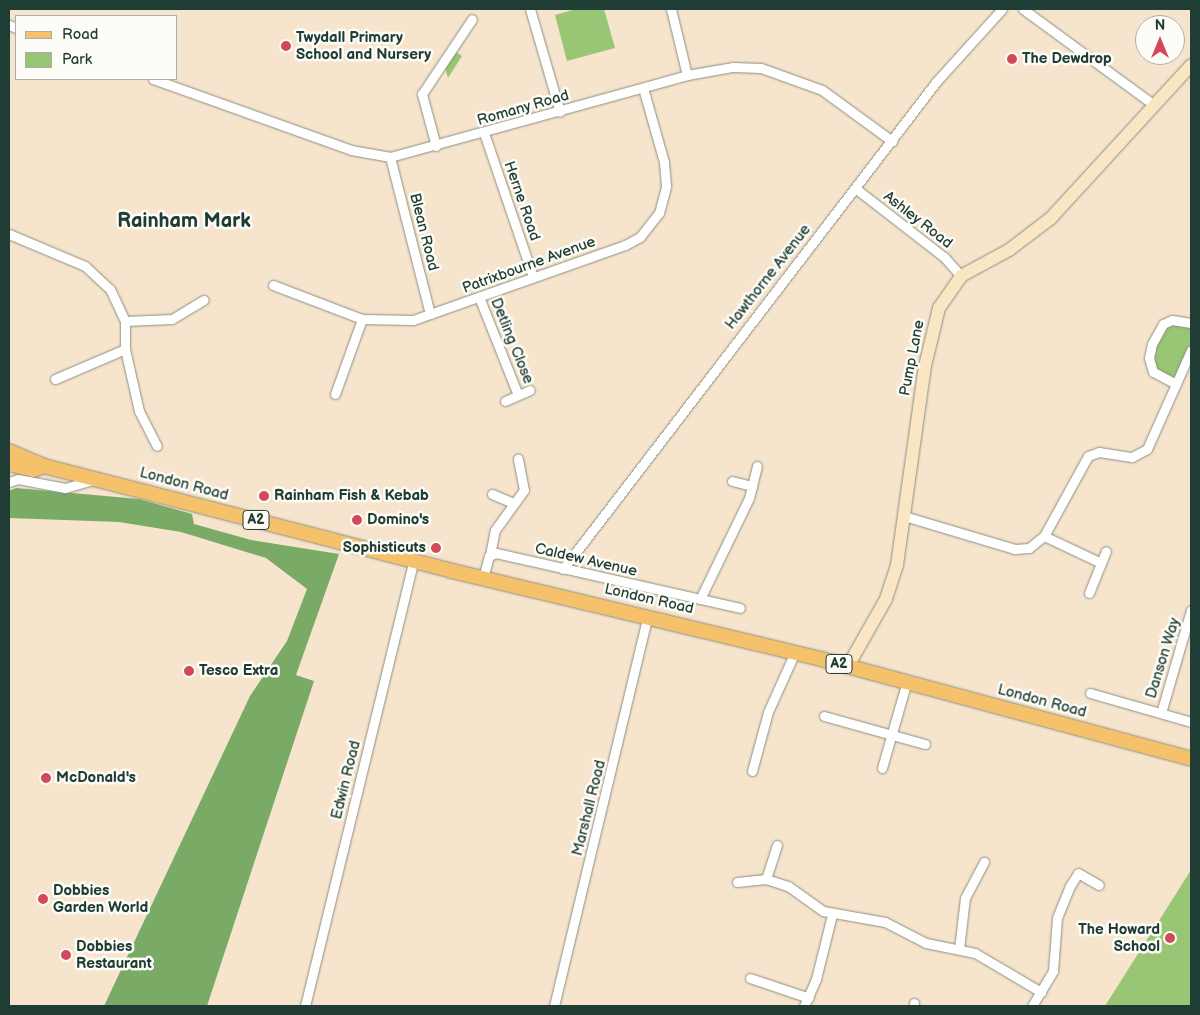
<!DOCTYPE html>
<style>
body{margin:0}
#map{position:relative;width:1200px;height:1015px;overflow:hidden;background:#f7e4cd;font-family:"Balsamiq Sans",sans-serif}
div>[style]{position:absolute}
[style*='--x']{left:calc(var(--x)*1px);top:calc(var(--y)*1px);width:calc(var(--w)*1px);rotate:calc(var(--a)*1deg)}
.green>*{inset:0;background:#98c674}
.forest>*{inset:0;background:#7aab66}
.roads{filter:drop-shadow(0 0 1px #8b9080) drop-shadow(0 0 1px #8b9080)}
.street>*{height:9px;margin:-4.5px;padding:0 4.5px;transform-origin:4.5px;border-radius:4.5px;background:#fff}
.secondary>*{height:12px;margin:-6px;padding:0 6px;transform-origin:6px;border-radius:6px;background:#fbe6c4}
.primary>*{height:14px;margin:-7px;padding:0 7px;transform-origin:7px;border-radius:7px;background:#f5c16b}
.dots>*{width:14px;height:14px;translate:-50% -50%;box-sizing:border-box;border:2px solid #fdfcf7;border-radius:50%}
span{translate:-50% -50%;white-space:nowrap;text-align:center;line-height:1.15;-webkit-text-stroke:5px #fdfcf7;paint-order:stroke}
.shield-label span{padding:1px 4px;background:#fdfcf7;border:1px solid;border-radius:4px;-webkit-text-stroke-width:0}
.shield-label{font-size:14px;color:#1f3d34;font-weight:700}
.poi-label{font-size:15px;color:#1f3d34;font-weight:700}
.left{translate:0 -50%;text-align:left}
.right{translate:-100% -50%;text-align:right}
.street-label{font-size:15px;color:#1f3d34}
.district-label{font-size:20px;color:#1f3d34;font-weight:700}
.frame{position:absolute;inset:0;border:10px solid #1f3d34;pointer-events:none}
.legend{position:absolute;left:15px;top:15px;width:162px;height:65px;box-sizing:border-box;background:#fdfcf7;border:1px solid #a4b0a9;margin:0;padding:6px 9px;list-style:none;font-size:15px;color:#1f3d34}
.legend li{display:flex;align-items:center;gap:10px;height:25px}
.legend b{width:25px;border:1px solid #a4b0a9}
.north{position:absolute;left:1135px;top:15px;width:50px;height:50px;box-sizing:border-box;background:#fdfcf7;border:1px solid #a4b0a9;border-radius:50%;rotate:0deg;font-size:14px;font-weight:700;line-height:20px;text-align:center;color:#1f3d34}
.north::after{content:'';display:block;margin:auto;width:18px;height:22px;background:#d1495b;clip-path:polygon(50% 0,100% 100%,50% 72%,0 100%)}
</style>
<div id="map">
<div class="green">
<i style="clip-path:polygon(576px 9px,604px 9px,615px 48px,567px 61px,555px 15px)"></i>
<i style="clip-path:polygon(456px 52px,462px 56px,448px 78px,445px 68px)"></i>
<i style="clip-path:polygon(1191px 323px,1191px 350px,1176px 384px,1153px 372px,1152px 344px,1163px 324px)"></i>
<i style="clip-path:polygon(1191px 870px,1191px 1006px,1105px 1006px)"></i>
</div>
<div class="forest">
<i style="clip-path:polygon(16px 488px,139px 499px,192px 514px,194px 524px,251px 540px,339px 554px,296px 675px,314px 681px,207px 1006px,104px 1006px,250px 696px,287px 641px,307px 589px,266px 558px,181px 532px,119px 522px,9px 518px,9px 491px)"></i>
</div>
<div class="roads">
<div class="street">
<i style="--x:530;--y:9;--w:107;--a:73.8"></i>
<i style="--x:671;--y:9;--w:68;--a:76.4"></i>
<i style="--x:1023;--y:9;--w:162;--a:36.2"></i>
<i style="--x:9;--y:25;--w:8;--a:23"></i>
<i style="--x:153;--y:79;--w:210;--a:19.7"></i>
<i style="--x:351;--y:150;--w:40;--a:10"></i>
<i style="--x:390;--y:157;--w:308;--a:-15.4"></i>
<i style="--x:687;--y:75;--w:47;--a:-9.9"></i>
<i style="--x:733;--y:67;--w:28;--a:2"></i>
<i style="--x:761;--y:68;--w:65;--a:19.8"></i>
<i style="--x:822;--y:90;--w:87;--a:36.1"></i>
<i style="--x:484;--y:133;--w:152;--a:71.2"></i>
<i style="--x:436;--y:146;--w:54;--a:-105.1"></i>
<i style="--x:422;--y:94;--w:90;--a:-56.3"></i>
<i style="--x:390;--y:157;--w:162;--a:75.7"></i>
<i style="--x:855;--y:188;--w:113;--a:37.8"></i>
<i style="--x:944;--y:257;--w:25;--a:48"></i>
<i style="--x:9;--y:234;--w:82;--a:22.8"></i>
<i style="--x:85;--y:266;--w:34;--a:43"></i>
<i style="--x:110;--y:289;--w:35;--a:65"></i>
<i style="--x:125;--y:321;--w:28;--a:90"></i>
<i style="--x:125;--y:349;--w:64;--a:77.3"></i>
<i style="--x:139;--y:411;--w:39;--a:63"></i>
<i style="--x:273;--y:285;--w:95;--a:20.9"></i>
<i style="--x:362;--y:319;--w:51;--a:1.1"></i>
<i style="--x:413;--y:320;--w:225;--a:-19.5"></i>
<i style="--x:625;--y:245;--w:17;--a:-28"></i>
<i style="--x:640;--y:237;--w:31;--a:-52"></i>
<i style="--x:659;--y:213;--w:28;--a:-75"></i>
<i style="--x:666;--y:186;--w:24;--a:-95"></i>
<i style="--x:664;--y:162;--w:77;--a:-105.8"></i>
<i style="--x:479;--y:297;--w:105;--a:68.3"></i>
<i style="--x:125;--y:321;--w:47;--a:-2.4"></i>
<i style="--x:172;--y:319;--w:37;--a:-31"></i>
<i style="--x:55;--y:379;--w:76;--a:-23.2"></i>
<i style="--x:1176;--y:384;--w:26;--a:-152"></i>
<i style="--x:1153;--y:372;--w:15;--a:-106"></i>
<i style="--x:1149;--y:358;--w:14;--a:-78"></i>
<i style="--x:1152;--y:344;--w:23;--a:-61"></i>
<i style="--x:1163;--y:324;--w:10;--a:-24"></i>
<i style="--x:1172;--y:320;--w:19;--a:9"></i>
<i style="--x:335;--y:394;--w:80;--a:-70.2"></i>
<i style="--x:505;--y:401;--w:27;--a:-24"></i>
<i style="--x:732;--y:481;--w:21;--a:14"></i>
<i style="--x:9;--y:482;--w:9;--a:-18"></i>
<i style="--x:18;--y:479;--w:48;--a:10.8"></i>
<i style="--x:65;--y:488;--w:29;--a:-16"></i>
<i style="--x:492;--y:494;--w:23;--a:23"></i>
<i style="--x:904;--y:516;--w:116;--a:16.6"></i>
<i style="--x:1015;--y:549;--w:14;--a:-4"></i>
<i style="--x:1029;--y:548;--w:19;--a:-39"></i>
<i style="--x:1044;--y:536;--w:91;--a:-61.2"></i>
<i style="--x:1088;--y:456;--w:12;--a:-20"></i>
<i style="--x:1099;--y:452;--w:33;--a:9"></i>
<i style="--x:1132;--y:457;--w:17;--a:-28"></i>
<i style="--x:1147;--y:449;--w:108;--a:-66"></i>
<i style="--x:1044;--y:536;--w:63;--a:25.3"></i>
<i style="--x:490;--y:555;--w:25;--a:-79"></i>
<i style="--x:495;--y:530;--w:49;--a:-54.1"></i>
<i style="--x:524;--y:490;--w:32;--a:-101"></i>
<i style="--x:563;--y:569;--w:613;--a:-52.55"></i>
<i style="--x:936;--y:82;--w:98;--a:-47.9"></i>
<i style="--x:483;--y:578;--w:23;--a:-75"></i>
<i style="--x:489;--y:556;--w:8;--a:-23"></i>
<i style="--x:496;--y:553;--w:250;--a:12.7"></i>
<i style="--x:1089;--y:593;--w:45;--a:-68"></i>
<i style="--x:700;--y:599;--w:112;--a:-64.1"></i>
<i style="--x:749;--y:498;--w:33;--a:-76"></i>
<i style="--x:1090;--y:693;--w:105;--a:16"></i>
<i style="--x:1161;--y:713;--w:107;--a:-73.8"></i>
<i style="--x:824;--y:716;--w:105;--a:15.5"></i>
<i style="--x:882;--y:768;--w:91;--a:-74"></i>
<i style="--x:752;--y:771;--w:61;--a:-74.8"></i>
<i style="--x:768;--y:712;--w:66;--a:-65.8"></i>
<i style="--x:777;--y:845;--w:36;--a:108"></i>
<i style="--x:766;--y:879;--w:23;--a:18"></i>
<i style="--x:788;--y:886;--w:43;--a:35.5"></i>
<i style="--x:823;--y:911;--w:63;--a:10.1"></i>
<i style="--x:885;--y:922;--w:46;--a:27.1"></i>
<i style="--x:926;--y:943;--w:50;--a:11.5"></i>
<i style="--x:975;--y:953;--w:77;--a:30.6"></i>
<i style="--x:737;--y:882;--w:29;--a:-6"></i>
<i style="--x:959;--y:949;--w:51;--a:-83.3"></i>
<i style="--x:965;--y:898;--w:41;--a:-62.2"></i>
<i style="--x:750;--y:978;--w:62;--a:18.7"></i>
<i style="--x:305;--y:1006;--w:459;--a:-76.3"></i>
<i style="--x:554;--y:1006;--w:402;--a:-76.5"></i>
<i style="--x:804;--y:1006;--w:30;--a:-66"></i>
<i style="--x:816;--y:979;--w:66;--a:-76"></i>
<i style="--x:914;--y:1006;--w:3;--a:-90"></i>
<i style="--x:1032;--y:1006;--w:41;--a:-59"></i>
<i style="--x:1053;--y:971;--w:53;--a:-85.7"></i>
<i style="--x:1057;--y:918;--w:35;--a:-68"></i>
<i style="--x:1070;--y:886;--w:15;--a:-58"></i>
<i style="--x:1078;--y:873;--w:24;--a:30"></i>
</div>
<div class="secondary">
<i style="--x:848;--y:666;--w:77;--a:-60.4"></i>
<i style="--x:886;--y:599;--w:36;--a:-72"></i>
<i style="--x:897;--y:565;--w:201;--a:-82"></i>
<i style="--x:925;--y:366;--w:60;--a:-76.4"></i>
<i style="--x:939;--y:308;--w:39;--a:-55"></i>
<i style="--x:961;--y:276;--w:55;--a:-28.4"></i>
<i style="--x:1009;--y:250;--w:53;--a:-37.3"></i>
<i style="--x:1051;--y:218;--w:207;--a:-47.5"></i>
</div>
<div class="primary">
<i style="--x:9;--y:451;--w:38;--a:23"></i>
<i style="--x:44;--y:466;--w:421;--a:14.4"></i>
<i style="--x:452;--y:571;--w:379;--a:13.4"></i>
<i style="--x:821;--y:659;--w:383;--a:15.1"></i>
<i style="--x:9;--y:464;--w:25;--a:14"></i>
<i style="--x:33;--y:470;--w:12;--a:-20"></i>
</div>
</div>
<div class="dots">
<i style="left:286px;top:46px;background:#d1495b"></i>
<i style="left:1012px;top:59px;background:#d1495b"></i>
<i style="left:264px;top:496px;background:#d1495b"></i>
<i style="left:357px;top:520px;background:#d1495b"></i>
<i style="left:436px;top:548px;background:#d1495b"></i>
<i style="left:189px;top:671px;background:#d1495b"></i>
<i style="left:46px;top:778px;background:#d1495b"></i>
<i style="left:43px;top:899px;background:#d1495b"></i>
<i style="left:1170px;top:938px;background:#d1495b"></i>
<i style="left:66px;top:955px;background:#d1495b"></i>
</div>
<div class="shield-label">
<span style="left:256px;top:520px">A2</span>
<span style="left:839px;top:664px">A2</span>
</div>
<div class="poi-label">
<span class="left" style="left:296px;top:46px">Twydall Primary<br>School and Nursery</span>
<span class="left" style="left:1022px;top:59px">The Dewdrop</span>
<span class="left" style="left:274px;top:496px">Rainham Fish &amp; Kebab</span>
<span class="left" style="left:367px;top:520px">Domino's</span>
<span class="right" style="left:426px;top:548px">Sophisticuts</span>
<span class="left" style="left:199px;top:671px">Tesco Extra</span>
<span class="left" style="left:56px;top:778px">McDonald's</span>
<span class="left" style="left:53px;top:899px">Dobbies<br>Garden World</span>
<span class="right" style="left:1160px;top:938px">The Howard<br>School</span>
<span class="left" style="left:76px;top:955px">Dobbies<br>Restaurant</span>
</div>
<div class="street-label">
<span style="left:523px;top:108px;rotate:-16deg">Romany Road</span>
<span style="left:522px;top:201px;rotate:71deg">Herne Road</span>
<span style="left:918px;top:220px;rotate:38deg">Ashley Road</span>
<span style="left:424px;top:232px;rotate:76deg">Blean Road</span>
<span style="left:529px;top:265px;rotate:-20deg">Patrixbourne Avenue</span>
<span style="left:768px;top:277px;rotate:-52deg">Hawthorne Avenue</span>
<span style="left:512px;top:341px;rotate:68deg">Detling Close</span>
<span style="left:912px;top:358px;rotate:-79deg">Pump Lane</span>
<span style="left:184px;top:484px;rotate:15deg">London Road</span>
<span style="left:586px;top:560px;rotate:13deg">Caldew Avenue</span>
<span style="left:649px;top:599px;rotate:13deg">London Road</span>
<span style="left:1163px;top:658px;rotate:-73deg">Danson Way</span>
<span style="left:1042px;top:701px;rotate:15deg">London Road</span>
<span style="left:346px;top:780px;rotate:-76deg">Edwin Road</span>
<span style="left:589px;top:808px;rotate:-76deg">Marshall Road</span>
</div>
<div class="district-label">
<span style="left:184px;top:221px">Rainham Mark</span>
</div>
<div class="frame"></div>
<ul class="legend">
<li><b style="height:6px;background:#f5c16b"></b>Road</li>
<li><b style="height:14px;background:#98c674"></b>Park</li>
</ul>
<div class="north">N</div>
</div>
